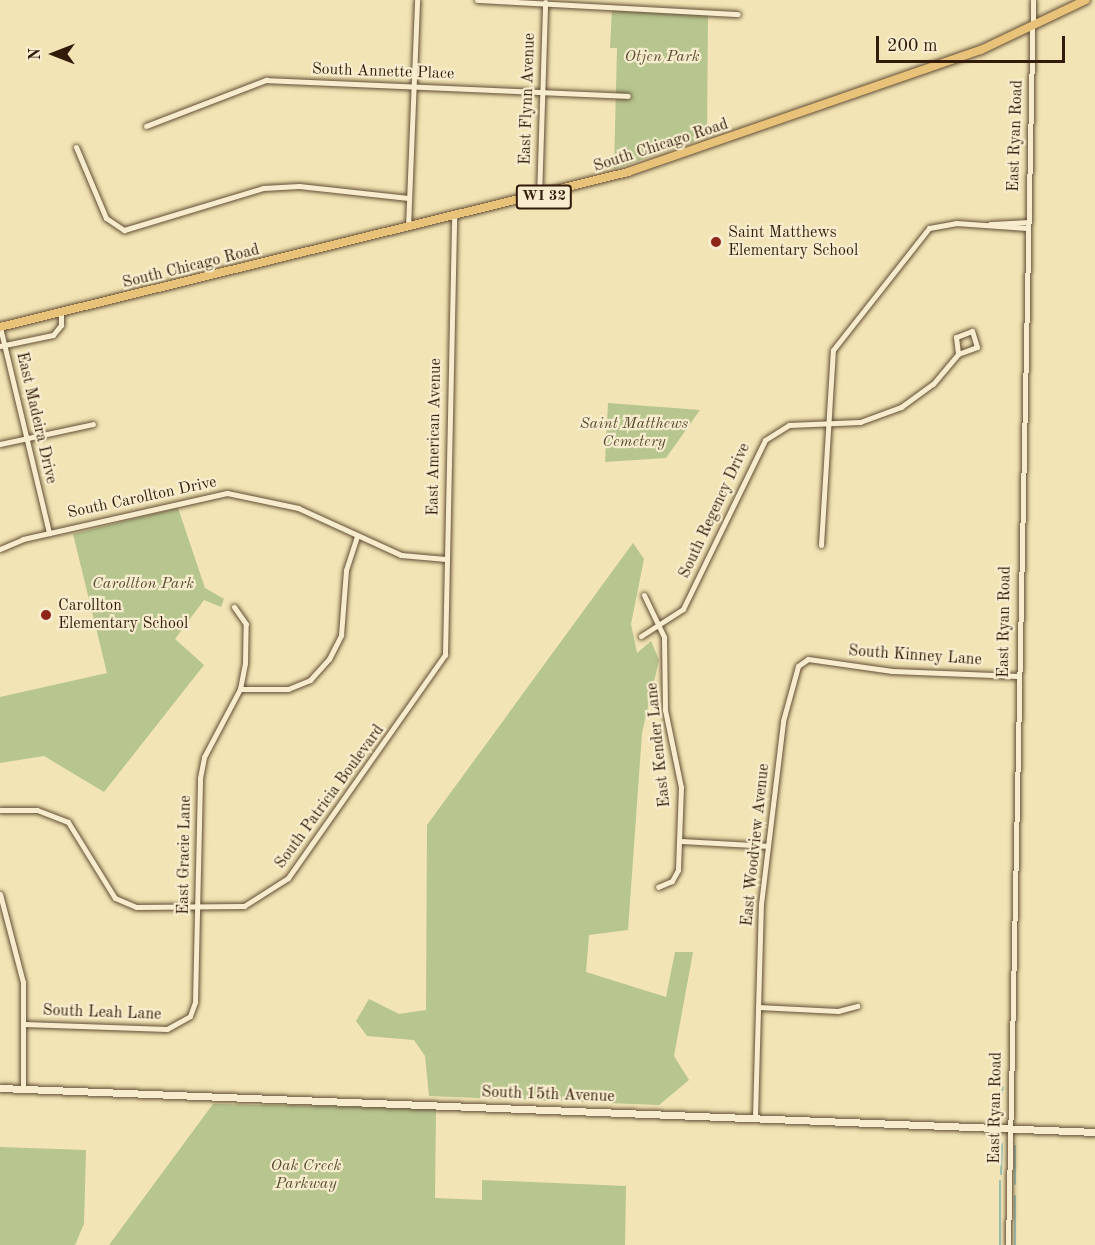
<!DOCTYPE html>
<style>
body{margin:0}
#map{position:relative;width:1095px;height:1245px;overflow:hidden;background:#f2e4b4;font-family:"Old Standard TT",serif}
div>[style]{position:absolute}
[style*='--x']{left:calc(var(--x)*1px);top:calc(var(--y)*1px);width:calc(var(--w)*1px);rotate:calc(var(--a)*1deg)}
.green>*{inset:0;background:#b7c58f}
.stream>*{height:2px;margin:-1px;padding:0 1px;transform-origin:1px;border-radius:1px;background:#9bbeb0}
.roads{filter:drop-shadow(0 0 2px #624d35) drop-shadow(0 0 2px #624d35)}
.street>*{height:5px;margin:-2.5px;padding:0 2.5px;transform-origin:2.5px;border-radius:2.5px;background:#f7edce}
.secondary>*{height:7px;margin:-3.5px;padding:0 3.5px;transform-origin:3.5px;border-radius:3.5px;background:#f7edce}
.primary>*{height:8px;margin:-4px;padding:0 4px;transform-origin:4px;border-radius:4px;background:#e9c27a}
.dots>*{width:16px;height:16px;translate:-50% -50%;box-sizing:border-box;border:3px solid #f7edce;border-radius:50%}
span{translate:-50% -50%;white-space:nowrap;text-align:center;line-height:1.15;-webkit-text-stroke:4.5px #f7edce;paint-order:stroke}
.shield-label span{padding:2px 4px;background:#f7edce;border:2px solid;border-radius:4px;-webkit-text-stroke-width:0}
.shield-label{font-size:15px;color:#321b0b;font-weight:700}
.park-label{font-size:16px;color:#5a4e33;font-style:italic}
.street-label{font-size:16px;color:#321b0b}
.poi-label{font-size:16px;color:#321b0b}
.left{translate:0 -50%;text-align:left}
.north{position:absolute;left:24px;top:24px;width:60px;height:60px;-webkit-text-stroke:4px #f7edce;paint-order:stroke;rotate:270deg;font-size:16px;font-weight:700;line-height:24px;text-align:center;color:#321b0b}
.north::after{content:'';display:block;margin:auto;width:21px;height:27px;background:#321b0b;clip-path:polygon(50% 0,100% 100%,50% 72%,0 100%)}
.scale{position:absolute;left:876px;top:36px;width:189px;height:27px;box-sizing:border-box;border:3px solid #321b0b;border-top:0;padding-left:8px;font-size:18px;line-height:21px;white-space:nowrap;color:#321b0b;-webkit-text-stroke:4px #f7edce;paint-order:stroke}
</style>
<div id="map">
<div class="green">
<i style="clip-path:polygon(612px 10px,708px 13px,707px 137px,614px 169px,617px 48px,610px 48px)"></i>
<i style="clip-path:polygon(608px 403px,700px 410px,666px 458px,605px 462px)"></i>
<i style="clip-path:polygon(178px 508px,205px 588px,224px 599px,221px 607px,204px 600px,175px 639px,204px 665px,104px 792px,44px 756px,0 763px,0 697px,107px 673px,73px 534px)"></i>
<i style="clip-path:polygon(633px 543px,644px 559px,631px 624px,637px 653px,651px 641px,659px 660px,642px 733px,628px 930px,589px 935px,586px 972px,666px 997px,675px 952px,693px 952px,674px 1056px,689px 1080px,659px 1105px,429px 1096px,425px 1056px,414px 1040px,367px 1036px,356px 1021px,369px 999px,399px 1014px,426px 1010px,427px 825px)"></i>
<i style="clip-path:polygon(213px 1104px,436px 1108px,435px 1198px,482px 1200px,482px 1180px,626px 1186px,625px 1245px,109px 1245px)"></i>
<i style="clip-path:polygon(0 1147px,86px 1150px,84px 1224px,75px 1245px,0 1245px)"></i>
</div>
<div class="stream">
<i style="--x:1001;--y:1095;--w:8;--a:-76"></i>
<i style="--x:1000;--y:1116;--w:12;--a:-90"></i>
<i style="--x:1015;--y:1146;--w:38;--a:90"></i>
<i style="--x:1001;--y:1174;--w:30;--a:-88"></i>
<i style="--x:1000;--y:1245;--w:64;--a:-90"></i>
<i style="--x:1015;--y:1245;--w:49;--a:-90"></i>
</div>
<div class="roads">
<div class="street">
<i style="--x:477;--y:0;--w:261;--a:3.1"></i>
<i style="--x:146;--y:126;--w:129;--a:-21"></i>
<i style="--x:266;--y:80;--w:362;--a:2.5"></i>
<i style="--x:76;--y:147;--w:77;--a:67.1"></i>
<i style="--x:106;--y:218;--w:22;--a:34"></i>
<i style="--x:124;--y:230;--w:145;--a:-16.8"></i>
<i style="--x:263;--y:188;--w:36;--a:-3"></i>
<i style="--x:299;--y:186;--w:110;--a:6.3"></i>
<i style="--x:539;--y:198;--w:196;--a:-88.2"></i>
<i style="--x:990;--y:224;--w:37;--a:-3"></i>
<i style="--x:408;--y:227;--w:227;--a:-87.7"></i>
<i style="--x:0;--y:327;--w:212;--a:76.6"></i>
<i style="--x:0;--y:346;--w:54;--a:-11.7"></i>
<i style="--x:53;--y:335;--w:13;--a:-51"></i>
<i style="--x:61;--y:325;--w:13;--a:-90"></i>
<i style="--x:0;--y:444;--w:95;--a:-12.1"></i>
<i style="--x:821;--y:545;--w:195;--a:-86.5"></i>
<i style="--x:833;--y:350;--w:155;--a:-51.8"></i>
<i style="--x:929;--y:228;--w:27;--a:-10"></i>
<i style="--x:956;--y:223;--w:71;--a:4"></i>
<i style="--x:0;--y:549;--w:25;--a:-23"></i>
<i style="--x:23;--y:539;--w:209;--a:-12.7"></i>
<i style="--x:227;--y:493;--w:73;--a:11.9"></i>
<i style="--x:298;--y:508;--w:113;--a:24.5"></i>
<i style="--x:401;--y:555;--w:45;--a:5.1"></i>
<i style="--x:644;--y:595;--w:47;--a:64.5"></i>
<i style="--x:664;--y:637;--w:73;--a:89.2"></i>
<i style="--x:665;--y:710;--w:79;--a:78.3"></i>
<i style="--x:681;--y:787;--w:83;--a:92.1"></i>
<i style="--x:678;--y:870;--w:13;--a:119"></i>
<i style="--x:672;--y:881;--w:15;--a:157"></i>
<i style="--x:641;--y:636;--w:50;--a:-32.7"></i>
<i style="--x:683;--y:609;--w:188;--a:-64.1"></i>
<i style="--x:765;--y:440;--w:28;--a:-32"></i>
<i style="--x:789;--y:425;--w:71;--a:-2.4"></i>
<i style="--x:860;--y:422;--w:44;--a:-20.1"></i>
<i style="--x:901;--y:407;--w:39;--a:-36"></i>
<i style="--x:933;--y:384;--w:39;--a:-50"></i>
<i style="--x:958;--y:354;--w:20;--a:-20"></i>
<i style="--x:977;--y:347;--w:17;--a:-107"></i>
<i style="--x:972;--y:331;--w:17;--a:159"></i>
<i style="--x:956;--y:337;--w:17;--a:83"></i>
<i style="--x:240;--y:689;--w:48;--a:0"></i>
<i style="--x:288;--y:689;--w:24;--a:-22"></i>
<i style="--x:310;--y:680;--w:28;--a:-48"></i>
<i style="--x:329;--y:659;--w:27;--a:-63"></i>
<i style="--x:341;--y:635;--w:65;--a:-85.6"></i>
<i style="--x:346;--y:570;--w:36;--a:-72"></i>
<i style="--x:0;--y:810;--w:37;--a:0"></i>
<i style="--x:37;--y:810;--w:33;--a:21"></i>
<i style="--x:68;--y:822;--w:89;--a:58.3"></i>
<i style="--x:115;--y:898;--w:23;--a:23"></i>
<i style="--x:136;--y:907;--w:108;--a:-0.5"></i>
<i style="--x:244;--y:906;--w:52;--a:-32.5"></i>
<i style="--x:288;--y:878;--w:273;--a:-54.9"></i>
<i style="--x:445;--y:655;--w:437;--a:-88.8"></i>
<i style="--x:679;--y:841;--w:89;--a:3.2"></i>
<i style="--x:0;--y:894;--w:91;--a:75.4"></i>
<i style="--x:23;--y:982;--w:106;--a:90"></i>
<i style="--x:758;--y:1007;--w:80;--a:2.9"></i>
<i style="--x:838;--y:1011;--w:20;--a:-15"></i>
<i style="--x:24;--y:1024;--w:143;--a:2"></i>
<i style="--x:167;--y:1029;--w:26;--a:-29"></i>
<i style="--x:190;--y:1016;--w:15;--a:-70"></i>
<i style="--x:195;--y:1002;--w:224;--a:-88.7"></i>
<i style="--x:200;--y:778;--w:21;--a:-79"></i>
<i style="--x:204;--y:757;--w:77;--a:-62.1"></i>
<i style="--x:240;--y:689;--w:26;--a:-79"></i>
<i style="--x:245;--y:663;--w:39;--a:-89"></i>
<i style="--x:246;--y:624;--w:21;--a:-125"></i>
<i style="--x:755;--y:1117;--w:213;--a:-88.4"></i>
<i style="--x:761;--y:904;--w:184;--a:-83.1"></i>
<i style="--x:783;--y:721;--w:57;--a:-74.7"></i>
<i style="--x:798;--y:666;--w:12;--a:-35"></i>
<i style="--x:808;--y:659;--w:85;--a:8.1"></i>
<i style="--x:892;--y:671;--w:126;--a:2.3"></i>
<i style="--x:1008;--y:1245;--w:1245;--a:-88.85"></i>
</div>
<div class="secondary">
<i style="--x:0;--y:1088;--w:1096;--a:2.3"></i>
</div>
<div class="primary">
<i style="--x:0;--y:327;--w:647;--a:-13.86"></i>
<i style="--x:628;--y:172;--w:373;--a:-19.1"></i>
<i style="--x:981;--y:50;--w:116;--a:-25.5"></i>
</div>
</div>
<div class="dots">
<i style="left:716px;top:242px;background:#8f2418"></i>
<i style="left:46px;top:615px;background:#8f2418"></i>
</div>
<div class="shield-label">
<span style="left:544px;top:197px">WI 32</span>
</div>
<div class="park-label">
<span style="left:662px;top:57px">Otjen Park</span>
<span style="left:634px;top:433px">Saint Matthews<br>Cemetery</span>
<span style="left:143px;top:584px">Carollton Park</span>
<span style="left:306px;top:1175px">Oak Creek<br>Parkway</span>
</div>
<div class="street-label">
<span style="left:383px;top:72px;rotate:2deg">South Annette Place</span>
<span style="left:528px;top:99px;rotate:-88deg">East Flynn Avenue</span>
<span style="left:1016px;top:136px;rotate:-88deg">East Ryan Road</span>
<span style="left:661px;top:146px;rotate:-18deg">South Chicago Road</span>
<span style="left:191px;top:267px;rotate:-14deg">South Chicago Road</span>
<span style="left:36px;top:418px;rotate:77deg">East Madeira Drive</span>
<span style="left:435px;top:437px;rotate:-89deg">East American Avenue</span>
<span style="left:142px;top:498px;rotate:-12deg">South Carollton Drive</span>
<span style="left:715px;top:511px;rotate:-65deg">South Regency Drive</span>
<span style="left:1005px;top:622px;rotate:-89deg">East Ryan Road</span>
<span style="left:915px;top:656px;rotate:4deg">South Kinney Lane</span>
<span style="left:659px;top:745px;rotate:-96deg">East Kender Lane</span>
<span style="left:330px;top:797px;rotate:-54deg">South Patricia Boulevard</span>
<span style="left:756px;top:845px;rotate:-84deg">East Woodview Avenue</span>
<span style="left:185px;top:855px;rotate:-89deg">East Gracie Lane</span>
<span style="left:102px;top:1013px;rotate:2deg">South Leah Lane</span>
<span style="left:548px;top:1095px;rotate:2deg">South 15th Avenue</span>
<span style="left:996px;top:1108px;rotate:-89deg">East Ryan Road</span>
</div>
<div class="poi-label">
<span class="left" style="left:728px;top:242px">Saint Matthews<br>Elementary School</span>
<span class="left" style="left:58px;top:615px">Carollton<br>Elementary School</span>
</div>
<div class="north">N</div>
<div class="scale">200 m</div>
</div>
